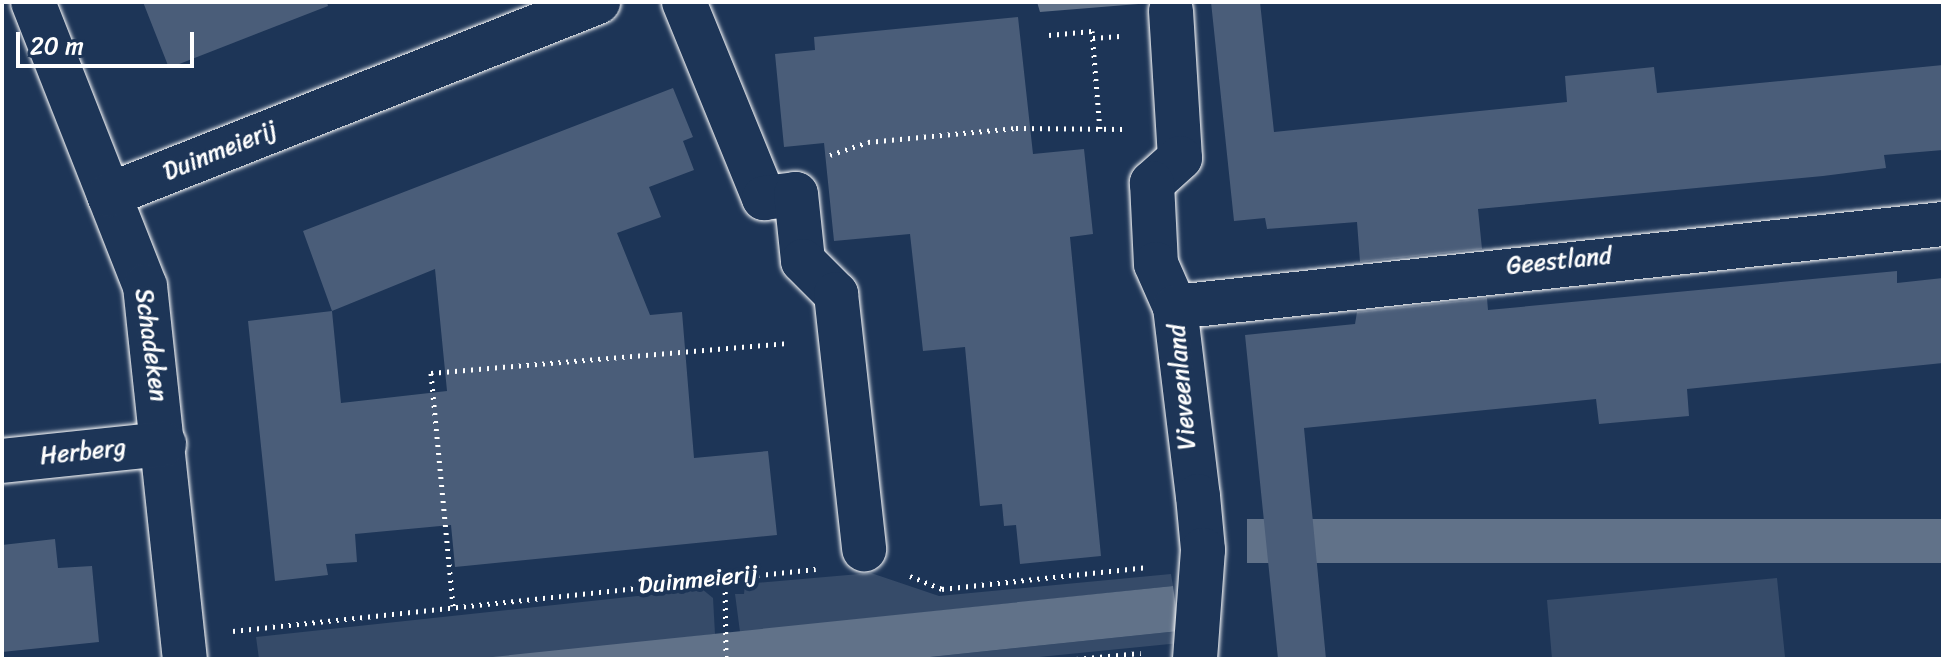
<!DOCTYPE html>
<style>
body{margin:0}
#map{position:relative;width:1945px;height:661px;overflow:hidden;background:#1d3557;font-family:Sriracha,sans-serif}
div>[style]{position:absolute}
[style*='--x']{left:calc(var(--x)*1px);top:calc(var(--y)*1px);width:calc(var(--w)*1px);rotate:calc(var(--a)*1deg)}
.green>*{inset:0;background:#364b69}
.water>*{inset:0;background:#617289;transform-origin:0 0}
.building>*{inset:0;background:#4a5d79}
.path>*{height:5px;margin-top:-2.5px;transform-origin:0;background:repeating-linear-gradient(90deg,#fff 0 2px,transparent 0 8px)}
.roads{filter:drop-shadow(0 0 2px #fff) drop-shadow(0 0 2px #fff)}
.minor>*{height:44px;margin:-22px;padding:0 22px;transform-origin:22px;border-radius:22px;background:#1d3557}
span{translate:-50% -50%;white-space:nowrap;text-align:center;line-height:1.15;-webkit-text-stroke:8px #1d3557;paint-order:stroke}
.street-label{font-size:24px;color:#fff}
.frame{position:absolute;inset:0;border:4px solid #fff;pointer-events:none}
.scale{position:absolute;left:16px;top:32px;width:178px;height:36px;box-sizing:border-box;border:4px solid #fff;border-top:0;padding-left:10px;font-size:24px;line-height:28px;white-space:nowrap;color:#fff;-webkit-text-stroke:6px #1d3557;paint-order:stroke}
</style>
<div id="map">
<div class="green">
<i style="clip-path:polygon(871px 573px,939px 596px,1171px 574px,1173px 586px,740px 632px,735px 594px,744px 594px,745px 584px)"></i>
<i style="clip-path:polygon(1777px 578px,1785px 657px,1552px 659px,1547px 600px)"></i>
<i style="clip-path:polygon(702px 589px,713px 598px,715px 634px,504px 659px,259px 659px,256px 637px)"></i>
<i style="clip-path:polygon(1179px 631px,1180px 643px,1019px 659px,911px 659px)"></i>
</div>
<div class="water">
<i style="clip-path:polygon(1037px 2px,1163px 2px,1040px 12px)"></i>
<i style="left:1943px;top:519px;width:44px;height:696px;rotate:90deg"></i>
<i style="clip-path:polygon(1173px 586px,1179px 631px,911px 659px,473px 659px)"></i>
</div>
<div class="building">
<i style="clip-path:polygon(143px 2px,327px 2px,328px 6px,169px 68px)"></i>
<i style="clip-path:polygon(1211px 2px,1260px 2px,1274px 132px,1567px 102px,1565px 76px,1654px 67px,1657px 93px,1943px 65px,1943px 150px,1884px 155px,1886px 168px,1823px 176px,1478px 209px,1482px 249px,1360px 262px,1357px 222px,1267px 229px,1265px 218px,1234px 221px)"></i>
<i style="clip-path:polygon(1018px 17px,1033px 154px,1084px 149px,1093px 234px,1070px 237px,1101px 556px,1020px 564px,1016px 525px,1004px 526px,1002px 504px,980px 506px,965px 347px,923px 351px,910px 234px,834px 241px,824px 143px,784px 147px,775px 54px,815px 50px,814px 37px)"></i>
<i style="clip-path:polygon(673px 88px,693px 137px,683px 141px,694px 170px,649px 187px,661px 217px,617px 233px,650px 315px,682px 312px,694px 458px,768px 451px,777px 535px,455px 567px,451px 525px,355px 534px,357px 562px,326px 564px,328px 575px,275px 581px,248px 321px,332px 311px,341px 403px,447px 391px,435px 269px,332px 311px,303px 231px)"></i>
<i style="clip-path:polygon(1897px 271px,1897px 283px,1943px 278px,1943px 363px,1687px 389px,1689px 416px,1599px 424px,1596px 399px,1304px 428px,1326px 659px,1278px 659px,1245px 335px,1355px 324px,1357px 312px,1487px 298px,1488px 310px)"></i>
<i style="clip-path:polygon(55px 539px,58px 568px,92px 566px,99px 642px,2px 652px,2px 545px)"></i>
</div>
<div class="path">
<i style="--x:1049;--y:35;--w:43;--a:-5.3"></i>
<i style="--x:1092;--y:31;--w:99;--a:85.4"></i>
<i style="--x:1093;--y:38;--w:27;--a:-4"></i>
<i style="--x:830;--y:155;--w:40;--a:-18.9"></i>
<i style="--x:868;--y:142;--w:149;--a:-5.4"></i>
<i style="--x:1016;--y:128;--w:109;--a:0.5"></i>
<i style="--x:725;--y:576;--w:83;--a:89.3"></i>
<i style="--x:910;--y:576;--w:35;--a:22"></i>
<i style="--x:942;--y:589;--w:207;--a:-6.1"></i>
<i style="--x:453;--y:606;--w:234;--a:-95.4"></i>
<i style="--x:431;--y:373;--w:357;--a:-4.8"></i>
<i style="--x:233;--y:631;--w:586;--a:-6.07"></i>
<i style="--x:1076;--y:659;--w:65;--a:-5.3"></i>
</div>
<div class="roads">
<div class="minor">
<i style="--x:33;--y:2;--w:305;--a:68.5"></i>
<i style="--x:145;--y:286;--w:375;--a:83.9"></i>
<i style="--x:684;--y:2;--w:212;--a:67.8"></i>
<i style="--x:764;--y:198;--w:32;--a:-7"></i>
<i style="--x:796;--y:194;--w:67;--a:84"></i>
<i style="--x:803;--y:261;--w:47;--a:45"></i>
<i style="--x:836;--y:294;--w:257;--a:83.7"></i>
<i style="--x:1171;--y:11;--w:147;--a:86.5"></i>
<i style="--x:1180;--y:158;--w:38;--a:138"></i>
<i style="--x:1152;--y:183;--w:81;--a:87.2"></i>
<i style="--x:1156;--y:264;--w:47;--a:66.2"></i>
<i style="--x:1175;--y:307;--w:190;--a:83.1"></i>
<i style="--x:1198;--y:496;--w:54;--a:84.7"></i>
<i style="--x:1203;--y:550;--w:109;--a:94.2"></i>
<i style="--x:109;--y:195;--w:526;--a:-21.54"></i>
<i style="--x:1175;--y:307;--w:772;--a:-6.17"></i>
<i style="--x:2;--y:461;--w:163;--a:-6"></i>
</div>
</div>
<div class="street-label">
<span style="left:220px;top:151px;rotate:-22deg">Duinmeierij</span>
<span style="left:1559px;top:261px;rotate:-6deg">Geestland</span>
<span style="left:151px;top:345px;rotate:82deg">Schadeken</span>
<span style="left:1182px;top:387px;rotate:-95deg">Vieveenland</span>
<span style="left:83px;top:452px;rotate:-6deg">Herberg</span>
<span style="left:698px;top:580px;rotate:-6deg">Duinmeierij</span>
</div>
<div class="frame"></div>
<div class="scale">20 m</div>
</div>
